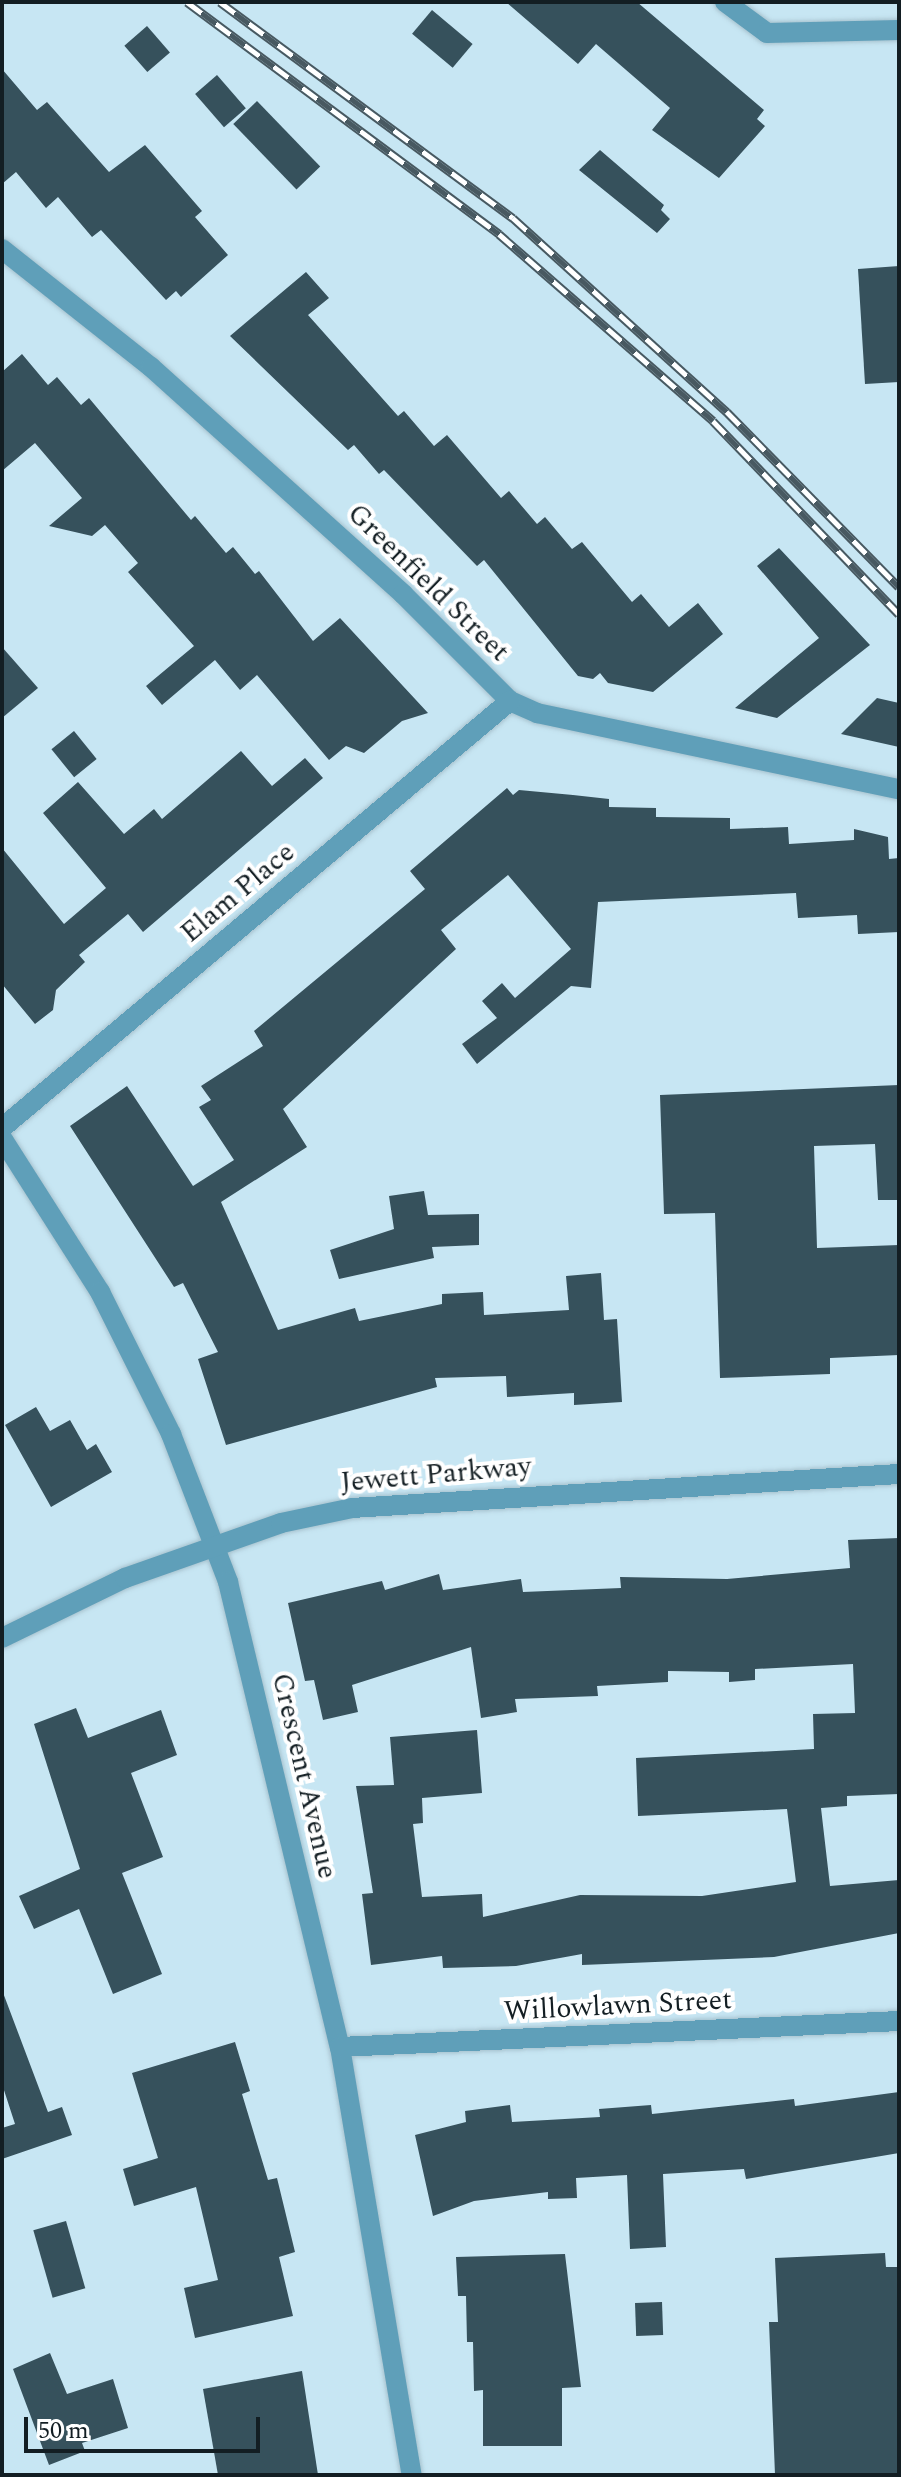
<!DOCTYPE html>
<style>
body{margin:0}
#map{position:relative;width:901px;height:2477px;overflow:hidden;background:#c7e6f3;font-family:Spectral,serif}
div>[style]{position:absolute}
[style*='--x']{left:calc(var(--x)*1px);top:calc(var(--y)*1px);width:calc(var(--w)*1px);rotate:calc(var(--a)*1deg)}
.building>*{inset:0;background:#36515c;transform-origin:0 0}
.roads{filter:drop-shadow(0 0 2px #a7c2ce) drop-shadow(0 0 2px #a7c2ce)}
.minor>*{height:20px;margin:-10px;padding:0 10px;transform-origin:10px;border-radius:10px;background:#5f9fb9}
.rail>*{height:9px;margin-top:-4.5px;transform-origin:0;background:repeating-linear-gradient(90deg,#fff 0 18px,#485961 0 36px);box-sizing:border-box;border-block:2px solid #485961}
span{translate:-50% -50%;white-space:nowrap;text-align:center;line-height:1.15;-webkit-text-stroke:8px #fff;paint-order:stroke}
.street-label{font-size:28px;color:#131e23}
.frame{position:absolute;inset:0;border:4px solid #131e23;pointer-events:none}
.scale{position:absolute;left:24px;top:2417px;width:236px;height:36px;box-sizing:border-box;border:4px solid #131e23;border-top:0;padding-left:10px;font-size:24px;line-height:28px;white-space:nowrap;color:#131e23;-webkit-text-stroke:6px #fff;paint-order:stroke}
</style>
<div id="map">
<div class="building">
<i style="clip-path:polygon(506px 2px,637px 2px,764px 110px,757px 119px,765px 126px,719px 178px,652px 130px,670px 108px,596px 44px,578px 64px)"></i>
<i style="left:432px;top:10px;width:53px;height:31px;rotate:40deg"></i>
<i style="left:147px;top:26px;width:35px;height:30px;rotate:49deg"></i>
<i style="clip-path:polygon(2px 69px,37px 110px,47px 102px,109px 172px,145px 145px,202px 211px,195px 217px,228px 255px,181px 297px,176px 291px,166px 300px,101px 230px,92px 237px,58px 197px,46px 208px,16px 172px,2px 184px)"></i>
<i style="left:217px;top:75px;width:44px;height:29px;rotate:49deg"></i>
<i style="left:257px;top:101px;width:91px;height:33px;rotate:46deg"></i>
<i style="clip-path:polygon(600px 150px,664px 205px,661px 210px,670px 219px,657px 233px,579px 170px)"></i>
<i style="clip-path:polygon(899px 266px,899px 382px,865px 384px,858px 269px)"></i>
<i style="clip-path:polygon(306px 272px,329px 298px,308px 315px,398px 416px,404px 411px,434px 446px,447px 435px,501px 498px,509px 491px,537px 524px,545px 517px,572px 549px,582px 542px,632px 602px,641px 594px,669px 627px,698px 603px,723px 634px,653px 692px,608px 683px,600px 673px,593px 679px,578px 676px,484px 560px,477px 566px,384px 470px,379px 474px,354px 445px,348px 450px,230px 336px)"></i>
<i style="clip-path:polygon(22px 354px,48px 385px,57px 377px,81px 405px,89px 398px,191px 520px,195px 516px,226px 553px,233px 547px,255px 574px,259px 571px,313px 641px,340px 618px,428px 713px,402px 721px,364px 753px,346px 746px,329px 760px,257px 675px,240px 690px,215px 660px,162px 705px,146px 686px,194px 646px,128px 572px,138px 563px,105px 525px,92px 536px,49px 526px,82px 498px,35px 443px,2px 471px,2px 372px)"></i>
<i style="clip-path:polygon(779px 548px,870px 645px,777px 718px,735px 708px,819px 638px,757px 566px)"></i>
<i style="clip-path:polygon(2px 647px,38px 688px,2px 718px)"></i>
<i style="clip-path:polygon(877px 698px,899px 703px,899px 747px,841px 734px)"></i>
<i style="left:74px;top:731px;width:36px;height:29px;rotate:51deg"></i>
<i style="clip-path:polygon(241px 751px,272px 786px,305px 758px,323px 778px,143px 932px,128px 914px,79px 955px,85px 962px,56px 990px,53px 1010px,35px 1024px,2px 984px,2px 848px,64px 924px,106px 888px,43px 813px,78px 782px,124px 834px,154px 809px,162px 819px)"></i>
<i style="clip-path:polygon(507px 788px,513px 795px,519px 790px,573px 795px,609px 799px,609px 807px,656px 808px,656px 817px,730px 818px,730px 829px,788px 827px,789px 844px,854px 840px,854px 829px,888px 837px,889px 859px,899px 858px,899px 932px,858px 934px,857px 915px,798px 918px,796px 893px,598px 902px,591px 988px,571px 986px,477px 1064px,462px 1044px,497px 1018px,482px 1001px,502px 983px,515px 998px,571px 949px,508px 875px,441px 930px,456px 949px,283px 1109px,307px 1147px,221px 1202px,278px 1330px,355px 1308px,359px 1321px,442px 1304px,442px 1294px,483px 1292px,484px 1315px,569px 1310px,566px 1276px,601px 1273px,604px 1320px,617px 1319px,622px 1402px,574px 1405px,574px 1393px,507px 1397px,506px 1376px,435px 1378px,437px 1387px,226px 1445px,198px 1359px,218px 1352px,183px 1283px,174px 1287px,70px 1126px,127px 1086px,193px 1186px,234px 1160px,199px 1107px,211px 1100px,201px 1086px,263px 1046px,254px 1031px,425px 889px,410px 871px)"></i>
<i style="clip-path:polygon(899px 1085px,899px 1200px,878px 1200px,875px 1144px,814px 1146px,817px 1248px,899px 1245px,899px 1355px,830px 1358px,830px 1374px,720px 1378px,715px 1213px,664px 1214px,660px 1095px)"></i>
<i style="clip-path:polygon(424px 1191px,428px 1215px,479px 1214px,479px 1245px,432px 1247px,434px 1258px,339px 1279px,330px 1250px,394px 1229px,389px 1196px)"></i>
<i style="clip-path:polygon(36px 1407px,50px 1431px,70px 1420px,87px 1450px,96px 1444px,112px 1472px,51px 1507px,5px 1425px)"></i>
<i style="clip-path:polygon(899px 1538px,899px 1794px,847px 1796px,847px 1806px,821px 1808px,830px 1886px,899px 1880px,899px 1933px,774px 1957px,582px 1965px,582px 1954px,516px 1966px,443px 1968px,442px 1956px,371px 1965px,362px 1894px,373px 1893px,356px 1786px,394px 1785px,390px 1737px,477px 1730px,482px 1793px,422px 1798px,423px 1823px,413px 1824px,422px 1897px,482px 1894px,483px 1917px,580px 1895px,702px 1896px,796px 1882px,787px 1809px,638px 1816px,636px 1758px,814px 1749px,813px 1714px,855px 1713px,853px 1664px,755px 1669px,755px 1680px,729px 1682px,729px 1672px,668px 1671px,668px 1682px,597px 1686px,598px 1696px,515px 1699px,517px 1712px,481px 1718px,471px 1647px,352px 1685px,358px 1712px,323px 1720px,314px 1680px,305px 1681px,288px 1603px,382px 1581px,385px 1590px,439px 1574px,443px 1590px,521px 1579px,523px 1592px,621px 1588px,620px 1577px,727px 1579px,850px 1568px,848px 1540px)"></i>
<i style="clip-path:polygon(76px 1708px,88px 1738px,161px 1710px,177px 1755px,131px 1773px,163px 1857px,122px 1873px,162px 1974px,113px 1994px,79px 1909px,34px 1929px,19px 1896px,80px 1869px,34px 1724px)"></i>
<i style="clip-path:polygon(2px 1990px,48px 2112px,62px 2107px,72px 2135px,2px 2159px,2px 2128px,15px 2124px,2px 2084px)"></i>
<i style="clip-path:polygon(235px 2042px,250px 2091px,242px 2094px,268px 2180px,277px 2178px,295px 2252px,279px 2257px,293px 2316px,195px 2338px,184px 2288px,218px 2280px,196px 2187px,134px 2206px,123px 2169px,158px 2158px,132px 2073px)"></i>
<i style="clip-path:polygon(899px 2092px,899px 2153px,746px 2179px,744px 2169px,663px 2174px,666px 2247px,630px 2249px,627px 2175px,576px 2178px,577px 2198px,548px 2199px,548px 2192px,474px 2201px,433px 2216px,415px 2135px,466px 2122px,465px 2111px,510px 2105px,512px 2122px,600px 2117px,599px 2109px,651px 2105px,652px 2114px,794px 2099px,795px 2106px)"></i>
<i style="left:66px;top:2221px;width:70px;height:34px;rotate:74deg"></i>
<i style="clip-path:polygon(885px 2253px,886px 2267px,899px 2267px,899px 2475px,775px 2475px,769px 2322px,778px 2322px,775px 2258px)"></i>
<i style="clip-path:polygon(565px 2254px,581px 2387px,562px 2388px,562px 2446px,483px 2446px,483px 2390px,474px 2391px,473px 2342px,467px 2342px,466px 2296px,458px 2296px,456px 2257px)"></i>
<i style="left:662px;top:2302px;width:33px;height:27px;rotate:88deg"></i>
<i style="clip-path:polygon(50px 2353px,67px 2394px,113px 2379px,128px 2428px,82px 2443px,85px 2451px,49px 2465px,13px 2369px)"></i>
<i style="clip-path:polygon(302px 2371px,318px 2475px,218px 2475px,203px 2389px)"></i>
</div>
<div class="roads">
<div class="minor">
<i style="--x:725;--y:2;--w:52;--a:36.4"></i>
<i style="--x:767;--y:33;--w:132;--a:-1.3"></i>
<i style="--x:2;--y:249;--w:190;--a:38.4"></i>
<i style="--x:151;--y:367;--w:339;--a:42"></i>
<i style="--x:403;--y:594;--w:151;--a:45"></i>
<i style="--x:510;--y:701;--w:30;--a:24"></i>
<i style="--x:537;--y:713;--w:370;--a:11.9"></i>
<i style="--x:2;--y:1128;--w:664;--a:-40.05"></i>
<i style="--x:2;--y:1138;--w:183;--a:57.5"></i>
<i style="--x:100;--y:1292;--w:159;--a:63.4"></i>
<i style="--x:171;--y:1434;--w:159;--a:68.9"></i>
<i style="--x:228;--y:1582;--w:478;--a:76.5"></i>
<i style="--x:340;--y:2047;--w:434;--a:80.5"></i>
<i style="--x:2;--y:1638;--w:137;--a:-26"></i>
<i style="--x:125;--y:1578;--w:165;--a:-19.4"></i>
<i style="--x:281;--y:1523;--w:73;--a:-11.9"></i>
<i style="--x:352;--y:1508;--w:548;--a:-3.56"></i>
<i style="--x:340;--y:2047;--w:560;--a:-2.66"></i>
</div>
</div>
<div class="rail">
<i style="--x:187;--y:2;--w:389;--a:36.6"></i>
<i style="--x:499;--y:234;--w:284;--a:41.1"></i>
<i style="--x:713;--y:421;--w:268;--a:46.1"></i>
<i style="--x:220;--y:2;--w:364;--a:36.4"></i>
<i style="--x:513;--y:218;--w:289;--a:42.2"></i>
<i style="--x:727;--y:412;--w:245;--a:45.5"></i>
</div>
<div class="street-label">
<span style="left:428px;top:583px;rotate:44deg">Greenfield Street</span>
<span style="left:238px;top:893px;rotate:-40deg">Elam Place</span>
<span style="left:436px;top:1475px;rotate:-5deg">Jewett Parkway</span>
<span style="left:304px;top:1776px;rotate:77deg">Crescent Avenue</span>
<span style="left:618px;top:2006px;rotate:-3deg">Willowlawn Street</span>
</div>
<div class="frame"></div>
<div class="scale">50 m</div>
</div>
